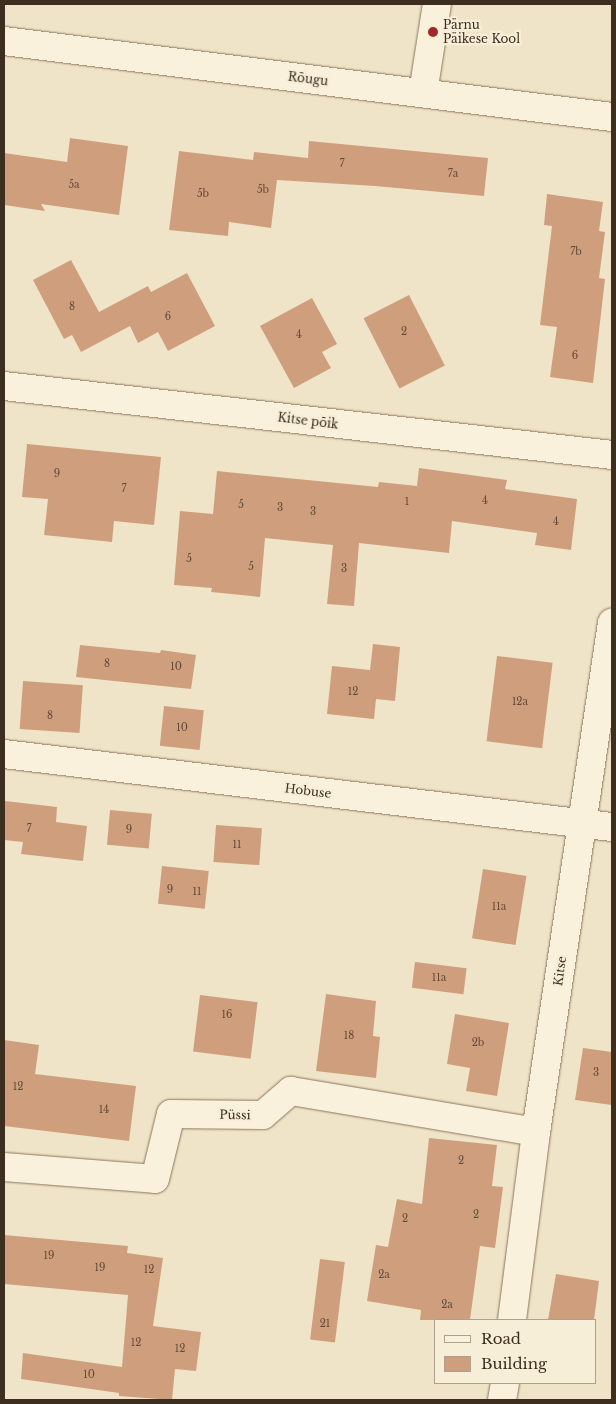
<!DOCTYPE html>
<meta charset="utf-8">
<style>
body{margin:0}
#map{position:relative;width:616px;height:1404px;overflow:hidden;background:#f0e4c8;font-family:"Libre Baskerville",serif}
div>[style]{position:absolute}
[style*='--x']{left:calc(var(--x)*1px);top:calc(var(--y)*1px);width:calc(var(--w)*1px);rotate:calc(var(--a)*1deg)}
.building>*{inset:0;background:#cf9f7d;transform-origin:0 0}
.roads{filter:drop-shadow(0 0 1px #8d765c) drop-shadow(0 0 1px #8d765c)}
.minor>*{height:28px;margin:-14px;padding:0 14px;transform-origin:14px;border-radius:14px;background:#faf1dc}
.dots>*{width:14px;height:14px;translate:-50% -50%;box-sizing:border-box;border:2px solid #f7eed8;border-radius:50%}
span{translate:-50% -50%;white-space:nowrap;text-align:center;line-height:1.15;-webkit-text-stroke:4.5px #f7eed8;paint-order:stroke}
.number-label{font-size:10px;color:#624a37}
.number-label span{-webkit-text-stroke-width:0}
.poi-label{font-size:12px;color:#3d2e20}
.left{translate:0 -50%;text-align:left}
.street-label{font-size:12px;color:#3d2e20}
.frame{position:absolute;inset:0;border:5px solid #3d2e20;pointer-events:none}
.legend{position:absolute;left:434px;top:1319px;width:162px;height:65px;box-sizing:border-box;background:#f7eed8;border:1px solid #ada18e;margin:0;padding:6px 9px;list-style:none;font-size:15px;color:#3d2e20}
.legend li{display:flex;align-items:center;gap:10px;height:25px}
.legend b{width:25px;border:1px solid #ada18e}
</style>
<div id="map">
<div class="building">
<i style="clip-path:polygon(70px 138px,128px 146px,119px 215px,41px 204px,45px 211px,4px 205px,4px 153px,67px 162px)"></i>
<i style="clip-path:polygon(309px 141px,488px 158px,484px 196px,375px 186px,277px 180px,271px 228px,229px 222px,228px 236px,169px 230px,179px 151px,253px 160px,254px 152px,308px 158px)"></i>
<i style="clip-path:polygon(547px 194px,603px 202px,599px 231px,605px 232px,599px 278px,605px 279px,593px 383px,550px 377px,557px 327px,540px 325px,552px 226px,544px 225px)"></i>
<i style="clip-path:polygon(71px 260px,99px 312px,148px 286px,151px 292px,187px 273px,215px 326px,168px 351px,158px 332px,138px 343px,130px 326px,81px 352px,72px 335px,64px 339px,33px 280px)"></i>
<i style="left:409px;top:295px;width:79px;height:51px;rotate:63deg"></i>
<i style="clip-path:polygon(312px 298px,337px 344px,322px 352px,331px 368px,294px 388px,260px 326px)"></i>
<i style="clip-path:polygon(27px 444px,161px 457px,154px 525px,114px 521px,112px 542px,44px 535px,48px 499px,22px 497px)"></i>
<i style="clip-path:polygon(419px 468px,507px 480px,505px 489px,577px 499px,571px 550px,535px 545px,537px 533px,452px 521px,449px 553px,359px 543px,354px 606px,327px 604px,333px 545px,265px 538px,260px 597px,211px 592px,212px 588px,174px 585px,180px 511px,213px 514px,217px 471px,378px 487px,379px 482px,417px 486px)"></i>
<i style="clip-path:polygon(373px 644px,400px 647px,395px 701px,376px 699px,374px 719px,327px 714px,332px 666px,370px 670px)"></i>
<i style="clip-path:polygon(80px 645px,160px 653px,161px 650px,196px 655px,191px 689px,76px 677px)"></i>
<i style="left:497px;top:656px;width:56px;height:86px;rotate:7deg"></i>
<i style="left:23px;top:681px;width:60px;height:48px;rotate:4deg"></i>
<i style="left:164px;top:706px;width:40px;height:40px;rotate:6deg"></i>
<i style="clip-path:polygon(5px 801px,57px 807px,56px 822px,87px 826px,83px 861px,21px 854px,23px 842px,4px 840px)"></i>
<i style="left:110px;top:810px;width:42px;height:35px;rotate:5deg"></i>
<i style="left:216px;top:825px;width:46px;height:37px;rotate:4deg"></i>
<i style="left:162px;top:866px;width:47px;height:38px;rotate:6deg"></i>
<i style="left:483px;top:869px;width:44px;height:70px;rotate:9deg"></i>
<i style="left:415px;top:962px;width:52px;height:26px;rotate:7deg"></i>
<i style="clip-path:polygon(326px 994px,376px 1001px,373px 1036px,380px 1037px,376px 1078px,316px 1071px)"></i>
<i style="left:200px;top:995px;width:58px;height:57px;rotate:7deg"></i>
<i style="clip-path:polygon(455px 1014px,509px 1023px,497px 1096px,466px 1091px,470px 1068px,447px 1064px)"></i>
<i style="clip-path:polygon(4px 1040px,39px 1045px,35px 1074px,136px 1086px,129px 1141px,4px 1126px)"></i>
<i style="clip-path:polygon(583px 1048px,612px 1052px,612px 1105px,575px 1100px)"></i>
<i style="clip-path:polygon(429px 1138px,497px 1145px,492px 1186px,503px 1187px,495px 1248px,480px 1246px,470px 1320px,420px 1320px,421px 1310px,367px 1301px,376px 1245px,388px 1247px,397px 1199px,422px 1204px)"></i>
<i style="clip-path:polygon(4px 1235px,128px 1246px,127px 1253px,163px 1258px,153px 1326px,201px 1332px,196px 1371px,175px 1369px,172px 1400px,119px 1396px,119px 1393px,21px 1379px,23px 1353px,122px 1367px,128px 1295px,4px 1284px)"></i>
<i style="left:320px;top:1259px;width:25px;height:81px;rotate:7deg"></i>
<i style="clip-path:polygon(556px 1274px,599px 1281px,594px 1320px,548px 1320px)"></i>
</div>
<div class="roads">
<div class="minor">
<i style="--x:4;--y:41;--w:613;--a:7.13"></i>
<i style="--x:423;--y:93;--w:90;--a:-81.1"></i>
<i style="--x:4;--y:386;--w:612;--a:6.47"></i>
<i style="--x:4;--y:754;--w:612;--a:6.85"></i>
<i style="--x:4;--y:1167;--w:151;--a:4.5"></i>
<i style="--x:155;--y:1179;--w:67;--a:-76.2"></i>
<i style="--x:171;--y:1114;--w:92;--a:0.6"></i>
<i style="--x:263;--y:1115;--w:37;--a:-41"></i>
<i style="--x:291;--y:1091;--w:248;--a:9.5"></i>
<i style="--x:512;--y:1320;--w:190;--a:-82.7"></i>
<i style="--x:536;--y:1132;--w:515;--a:-81.51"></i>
<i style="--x:502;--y:1400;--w:17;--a:-80"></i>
</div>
</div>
<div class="dots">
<i style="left:433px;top:32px;background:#9e2a2b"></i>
</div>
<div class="number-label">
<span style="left:342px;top:164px">7</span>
<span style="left:453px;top:174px">7a</span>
<span style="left:74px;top:185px">5a</span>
<span style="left:263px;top:190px">5b</span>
<span style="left:203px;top:194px">5b</span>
<span style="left:576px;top:252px">7b</span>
<span style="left:72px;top:307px">8</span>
<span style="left:168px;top:317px">6</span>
<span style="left:404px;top:332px">2</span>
<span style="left:299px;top:335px">4</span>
<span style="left:575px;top:356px">6</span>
<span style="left:57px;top:474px">9</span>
<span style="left:124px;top:489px">7</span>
<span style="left:485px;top:501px">4</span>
<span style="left:407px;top:502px">1</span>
<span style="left:241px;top:505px">5</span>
<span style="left:280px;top:508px">3</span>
<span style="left:313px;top:512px">3</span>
<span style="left:556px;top:522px">4</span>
<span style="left:189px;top:559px">5</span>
<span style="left:251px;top:567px">5</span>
<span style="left:344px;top:569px">3</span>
<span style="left:107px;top:664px">8</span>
<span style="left:176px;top:667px">10</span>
<span style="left:353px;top:692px">12</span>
<span style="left:520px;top:702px">12a</span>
<span style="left:50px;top:716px">8</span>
<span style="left:182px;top:728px">10</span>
<span style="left:29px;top:829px">7</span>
<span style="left:129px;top:830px">9</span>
<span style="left:237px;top:845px">11</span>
<span style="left:170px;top:890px">9</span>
<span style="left:197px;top:892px">11</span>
<span style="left:499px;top:907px">11a</span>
<span style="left:439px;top:978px">11a</span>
<span style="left:227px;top:1015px">16</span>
<span style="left:349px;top:1036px">18</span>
<span style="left:478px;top:1043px">2b</span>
<span style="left:596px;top:1073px">3</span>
<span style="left:18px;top:1087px">12</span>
<span style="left:104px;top:1110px">14</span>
<span style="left:461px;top:1161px">2</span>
<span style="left:476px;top:1215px">2</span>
<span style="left:405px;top:1219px">2</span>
<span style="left:49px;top:1256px">19</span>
<span style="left:100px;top:1268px">19</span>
<span style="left:149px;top:1270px">12</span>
<span style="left:384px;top:1275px">2a</span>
<span style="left:447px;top:1305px">2a</span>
<span style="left:325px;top:1324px">21</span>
<span style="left:136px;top:1343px">12</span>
<span style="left:180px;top:1349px">12</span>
<span style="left:89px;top:1375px">10</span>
</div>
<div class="poi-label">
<span class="left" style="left:443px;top:32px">Pärnu<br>Päikese Kool</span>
</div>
<div class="street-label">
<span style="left:308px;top:79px;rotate:7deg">Rõugu</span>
<span style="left:308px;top:421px;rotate:7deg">Kitse põik</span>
<span style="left:308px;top:791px;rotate:7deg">Hobuse</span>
<span style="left:560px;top:971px;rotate:-82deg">Kitse</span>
<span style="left:235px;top:1115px;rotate:1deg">Püssi</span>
</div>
<div class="frame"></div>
<ul class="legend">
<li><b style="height:6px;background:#faf1dc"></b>Road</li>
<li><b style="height:14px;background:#cf9f7d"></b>Building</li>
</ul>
</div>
